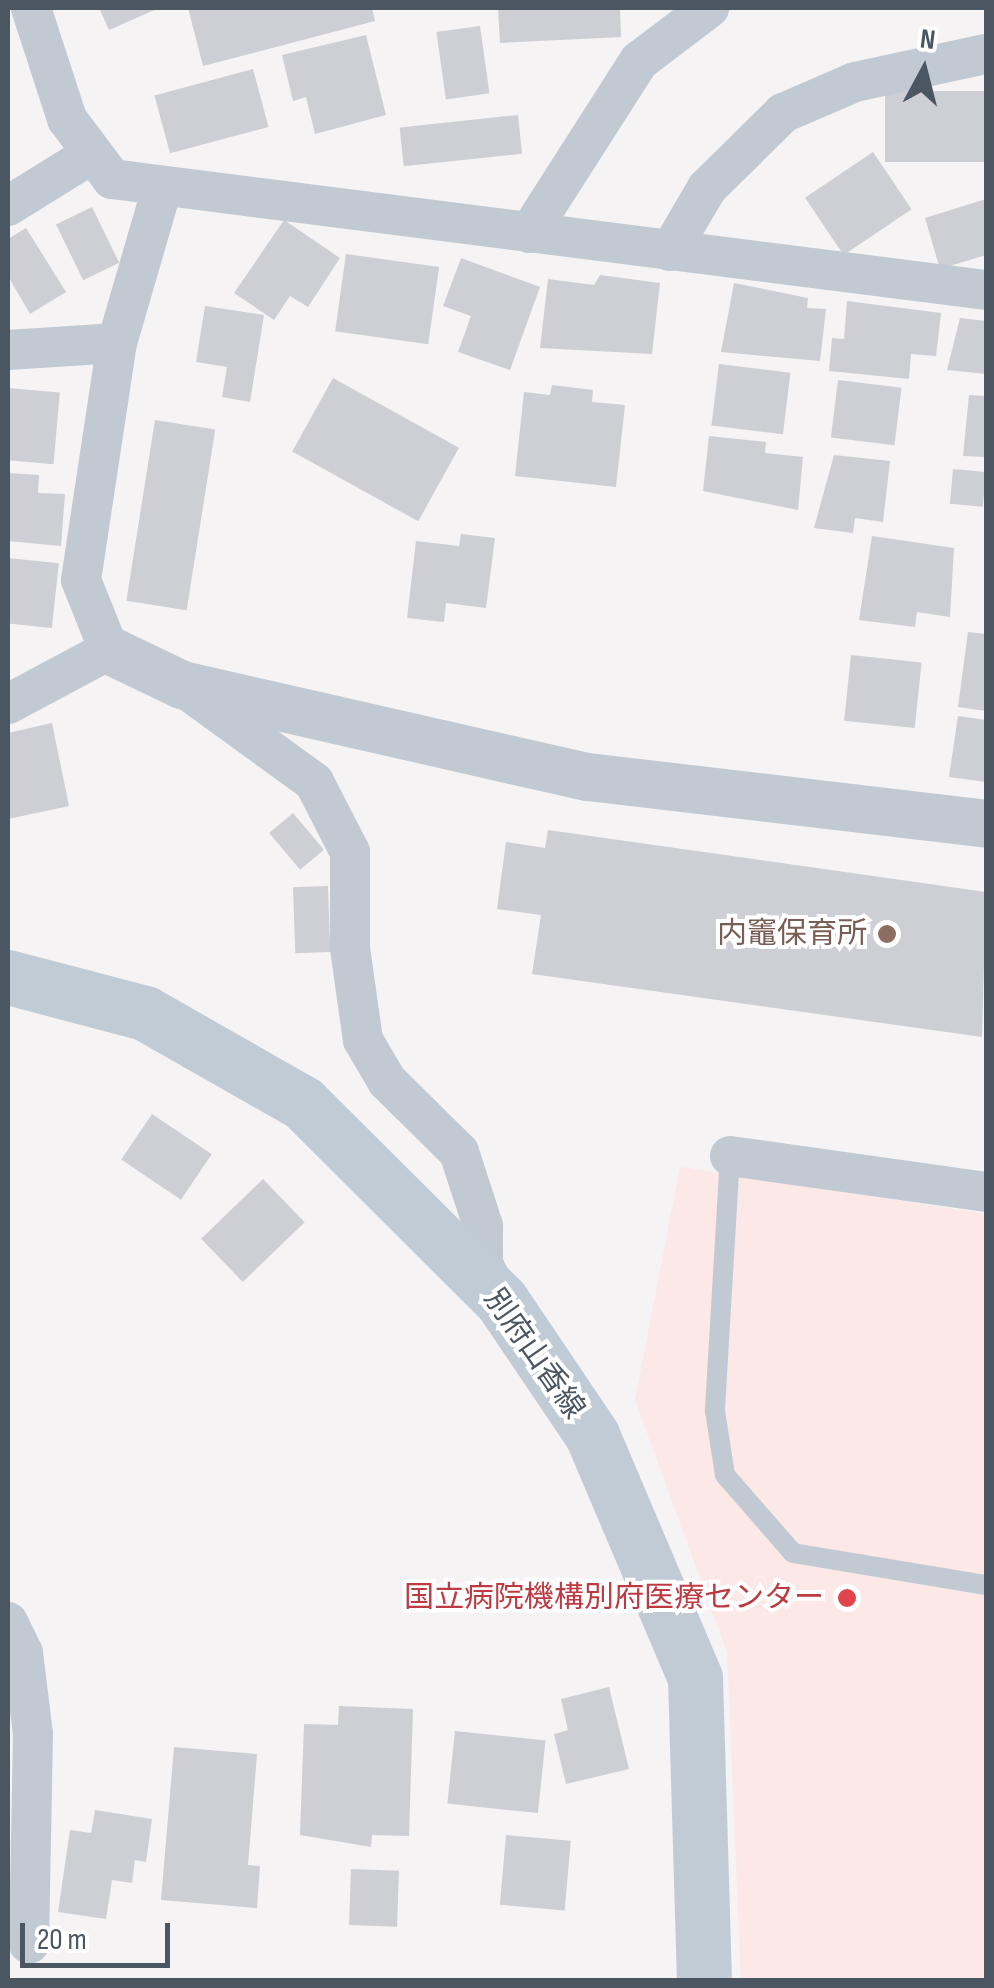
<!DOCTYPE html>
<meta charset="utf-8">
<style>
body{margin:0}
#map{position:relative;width:994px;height:1988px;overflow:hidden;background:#f5f3f3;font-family:"Sofia Sans Condensed","Noto Sans JP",sans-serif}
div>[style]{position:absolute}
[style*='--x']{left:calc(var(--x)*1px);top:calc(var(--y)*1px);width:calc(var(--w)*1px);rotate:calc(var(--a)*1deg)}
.medical>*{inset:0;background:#fce8e6}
.building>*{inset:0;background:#cdcfd5;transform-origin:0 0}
.service>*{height:20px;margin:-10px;padding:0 10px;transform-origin:10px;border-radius:10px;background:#c1cad2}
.minor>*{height:40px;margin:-20px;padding:0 20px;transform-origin:20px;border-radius:20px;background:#c1cad2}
.tertiary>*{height:48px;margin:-24px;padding:0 24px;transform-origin:24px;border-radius:24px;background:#c1cad2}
.secondary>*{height:55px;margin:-27.5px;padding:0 27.5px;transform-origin:27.5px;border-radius:27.5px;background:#c1cbd6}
.dots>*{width:28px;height:28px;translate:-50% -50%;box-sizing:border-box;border:5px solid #fff;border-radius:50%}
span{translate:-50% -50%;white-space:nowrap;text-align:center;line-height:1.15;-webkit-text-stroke:8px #fff;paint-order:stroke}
.education-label{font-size:30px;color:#785e54}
.right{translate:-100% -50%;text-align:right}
.street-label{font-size:30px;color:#4a5661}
.health-label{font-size:30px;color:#be3a42}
.frame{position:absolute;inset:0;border:10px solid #4a5661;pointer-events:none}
.north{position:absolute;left:874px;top:20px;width:100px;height:100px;-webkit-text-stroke:8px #fff;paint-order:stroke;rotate:7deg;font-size:28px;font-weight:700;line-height:40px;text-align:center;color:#4a5661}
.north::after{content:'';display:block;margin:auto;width:35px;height:45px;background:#4a5661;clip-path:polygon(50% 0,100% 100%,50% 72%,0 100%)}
.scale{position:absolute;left:20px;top:1923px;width:150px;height:45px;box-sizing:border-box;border:5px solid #4a5661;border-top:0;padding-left:12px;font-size:30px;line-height:35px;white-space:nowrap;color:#4a5661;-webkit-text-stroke:8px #fff;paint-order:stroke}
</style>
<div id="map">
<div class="medical">
<i style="clip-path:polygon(680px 1167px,986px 1214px,986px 1980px,741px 1980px,727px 1652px,635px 1400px)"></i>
</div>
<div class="building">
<i style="clip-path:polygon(99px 8px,159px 8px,109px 30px)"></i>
<i style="clip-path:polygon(188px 8px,372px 8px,375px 21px,203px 66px)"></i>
<i style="clip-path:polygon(498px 8px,620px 8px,621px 37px,500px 43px)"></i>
<i style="left:480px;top:26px;width:68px;height:44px;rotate:82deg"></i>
<i style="clip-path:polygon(366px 35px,386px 115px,315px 134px,306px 97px,293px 101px,282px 55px)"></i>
<i style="left:253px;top:69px;width:60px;height:102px;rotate:75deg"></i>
<i style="left:986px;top:91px;width:71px;height:101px;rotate:90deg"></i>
<i style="left:518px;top:115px;width:39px;height:119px;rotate:84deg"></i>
<i style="left:873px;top:152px;width:69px;height:82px;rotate:56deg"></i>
<i style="clip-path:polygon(986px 199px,986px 255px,940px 269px,925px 218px)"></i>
<i style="left:92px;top:207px;width:62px;height:40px;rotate:64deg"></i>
<i style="clip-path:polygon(284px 220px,340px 258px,308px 307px,290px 296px,274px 320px,234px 293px)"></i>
<i style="clip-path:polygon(26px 228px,66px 292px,30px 314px,8px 276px,8px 239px)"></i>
<i style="left:346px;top:254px;width:94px;height:78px;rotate:8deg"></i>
<i style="clip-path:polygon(461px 258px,540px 287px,510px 370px,458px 352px,471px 316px,443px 306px)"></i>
<i style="clip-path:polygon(600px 275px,660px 283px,652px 354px,540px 348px,548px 279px,594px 285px)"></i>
<i style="clip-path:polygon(734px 283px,808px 298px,807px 308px,826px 309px,820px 361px,721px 352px)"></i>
<i style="clip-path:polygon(847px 301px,941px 313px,936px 356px,911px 354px,909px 379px,829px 371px,832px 338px,844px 339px)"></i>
<i style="clip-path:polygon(205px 306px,264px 315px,250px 402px,222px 397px,227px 367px,196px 362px)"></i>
<i style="clip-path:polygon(960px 318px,986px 321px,986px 374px,947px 370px)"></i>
<i style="left:719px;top:364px;width:72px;height:62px;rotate:7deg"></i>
<i style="left:333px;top:378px;width:144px;height:84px;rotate:29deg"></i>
<i style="left:838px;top:380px;width:64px;height:58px;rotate:7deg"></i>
<i style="clip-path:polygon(552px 385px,593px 390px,592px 402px,625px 405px,616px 487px,515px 476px,524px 392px,550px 395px)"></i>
<i style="left:8px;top:388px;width:52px;height:72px;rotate:5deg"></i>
<i style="clip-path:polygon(969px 395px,986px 396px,986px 457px,963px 456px)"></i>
<i style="left:155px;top:420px;width:61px;height:183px;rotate:9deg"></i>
<i style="clip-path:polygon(709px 436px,766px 442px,765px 453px,803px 457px,798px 510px,703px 491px)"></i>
<i style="clip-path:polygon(834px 455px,890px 461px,883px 522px,855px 518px,853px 533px,814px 528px)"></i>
<i style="left:953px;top:469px;width:33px;height:35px;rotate:5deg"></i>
<i style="clip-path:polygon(8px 473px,39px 475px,38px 493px,65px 494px,61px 546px,8px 541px)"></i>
<i style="clip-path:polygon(461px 534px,495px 538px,486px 608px,446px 603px,444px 622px,407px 618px,416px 541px,459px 546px)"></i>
<i style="clip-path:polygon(872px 536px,954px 548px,950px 617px,917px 612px,915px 627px,859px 620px)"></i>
<i style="left:8px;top:558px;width:51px;height:65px;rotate:6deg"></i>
<i style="clip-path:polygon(968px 632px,986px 634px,986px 711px,958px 707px)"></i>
<i style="left:851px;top:655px;width:71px;height:66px;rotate:6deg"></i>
<i style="clip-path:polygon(958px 716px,986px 720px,986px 782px,949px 777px)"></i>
<i style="clip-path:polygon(52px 723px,69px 806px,8px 819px,8px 733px)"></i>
<i style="left:293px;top:813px;width:48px;height:31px;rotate:50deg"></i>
<i style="clip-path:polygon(548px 830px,986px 892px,982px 1037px,532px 974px,541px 915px,497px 909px,506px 842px,545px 848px)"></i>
<i style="left:328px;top:886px;width:66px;height:35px;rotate:88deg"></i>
<i style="left:152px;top:1114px;width:72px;height:55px;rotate:34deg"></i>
<i style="left:263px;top:1179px;width:60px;height:86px;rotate:46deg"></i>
<i style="clip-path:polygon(609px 1687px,629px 1769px,566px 1784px,554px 1734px,568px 1730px,561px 1699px)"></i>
<i style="clip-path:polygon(339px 1706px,413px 1709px,409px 1836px,372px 1835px,371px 1847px,300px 1835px,304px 1724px,338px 1725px)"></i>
<i style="left:455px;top:1731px;width:91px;height:73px;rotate:6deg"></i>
<i style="clip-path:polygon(174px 1747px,257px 1754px,248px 1865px,260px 1866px,257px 1908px,161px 1900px)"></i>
<i style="clip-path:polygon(95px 1810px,152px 1819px,146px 1862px,135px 1860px,132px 1883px,112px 1880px,106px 1919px,58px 1912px,70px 1830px,91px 1833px)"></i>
<i style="left:506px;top:1835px;width:65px;height:70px;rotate:5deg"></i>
<i style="left:351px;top:1869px;width:48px;height:56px;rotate:2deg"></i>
</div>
<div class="service">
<i style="--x:730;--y:1156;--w:255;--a:93.4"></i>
<i style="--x:715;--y:1411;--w:65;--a:81.1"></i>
<i style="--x:725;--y:1475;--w:103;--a:48.9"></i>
<i style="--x:793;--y:1553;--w:196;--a:9.4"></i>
</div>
<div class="minor">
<i style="--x:31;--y:8;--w:117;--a:72"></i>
<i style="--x:67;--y:119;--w:75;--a:53.1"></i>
<i style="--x:112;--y:179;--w:881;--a:7.24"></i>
<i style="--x:8;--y:206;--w:99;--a:-31.8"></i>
<i style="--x:529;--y:233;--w:204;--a:-57.4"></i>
<i style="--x:639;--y:61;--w:88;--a:-37.1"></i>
<i style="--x:670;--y:251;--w:73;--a:-59.6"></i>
<i style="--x:707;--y:188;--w:107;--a:-44.6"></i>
<i style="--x:783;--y:113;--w:78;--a:-23.3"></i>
<i style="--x:855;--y:82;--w:134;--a:-12.1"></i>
<i style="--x:8;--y:350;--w:109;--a:-3.7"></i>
<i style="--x:186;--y:689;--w:158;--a:36"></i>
<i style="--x:314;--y:782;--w:79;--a:62.8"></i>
<i style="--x:350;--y:852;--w:96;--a:90"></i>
<i style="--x:350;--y:948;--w:93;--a:82"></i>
<i style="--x:363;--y:1040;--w:48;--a:59.7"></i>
<i style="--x:387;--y:1081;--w:101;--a:44.6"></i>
<i style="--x:459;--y:1152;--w:78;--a:72"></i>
<i style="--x:483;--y:1226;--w:38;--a:90"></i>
<i style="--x:483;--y:1264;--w:31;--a:63"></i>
<i style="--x:8;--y:704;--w:115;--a:-28.1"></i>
<i style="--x:109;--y:650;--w:75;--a:-111.8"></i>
<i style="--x:81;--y:580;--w:240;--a:-81.4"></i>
<i style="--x:117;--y:343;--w:161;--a:-73.8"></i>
<i style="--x:730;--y:1156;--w:259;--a:8"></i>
<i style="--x:8;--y:1622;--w:34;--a:64"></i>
<i style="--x:23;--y:1653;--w:82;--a:83"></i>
<i style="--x:33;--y:1734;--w:210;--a:91.1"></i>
</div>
<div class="tertiary">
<i style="--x:109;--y:650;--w:81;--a:25.6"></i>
<i style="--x:182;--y:685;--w:416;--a:12.8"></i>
<i style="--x:588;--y:777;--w:401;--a:6.7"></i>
</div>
<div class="secondary">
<i style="--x:8;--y:977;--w:142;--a:14.7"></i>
<i style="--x:145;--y:1013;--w:182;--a:29.7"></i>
<i style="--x:303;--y:1103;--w:279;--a:44.9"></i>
<i style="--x:501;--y:1300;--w:163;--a:56"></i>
<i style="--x:592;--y:1435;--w:264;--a:67"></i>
<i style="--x:695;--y:1678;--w:302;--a:88.3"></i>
</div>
<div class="dots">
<i style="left:887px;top:934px;background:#8d6e63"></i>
<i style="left:847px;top:1598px;background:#e0444e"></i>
</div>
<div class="education-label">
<span class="right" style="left:867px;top:934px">内竈保育所</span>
</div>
<div class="street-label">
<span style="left:534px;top:1354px;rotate:55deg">別府山香線</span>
</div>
<div class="health-label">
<span class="right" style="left:824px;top:1598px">国立病院機構別府医療センター</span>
</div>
<div class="frame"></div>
<div class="north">N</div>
<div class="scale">20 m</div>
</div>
